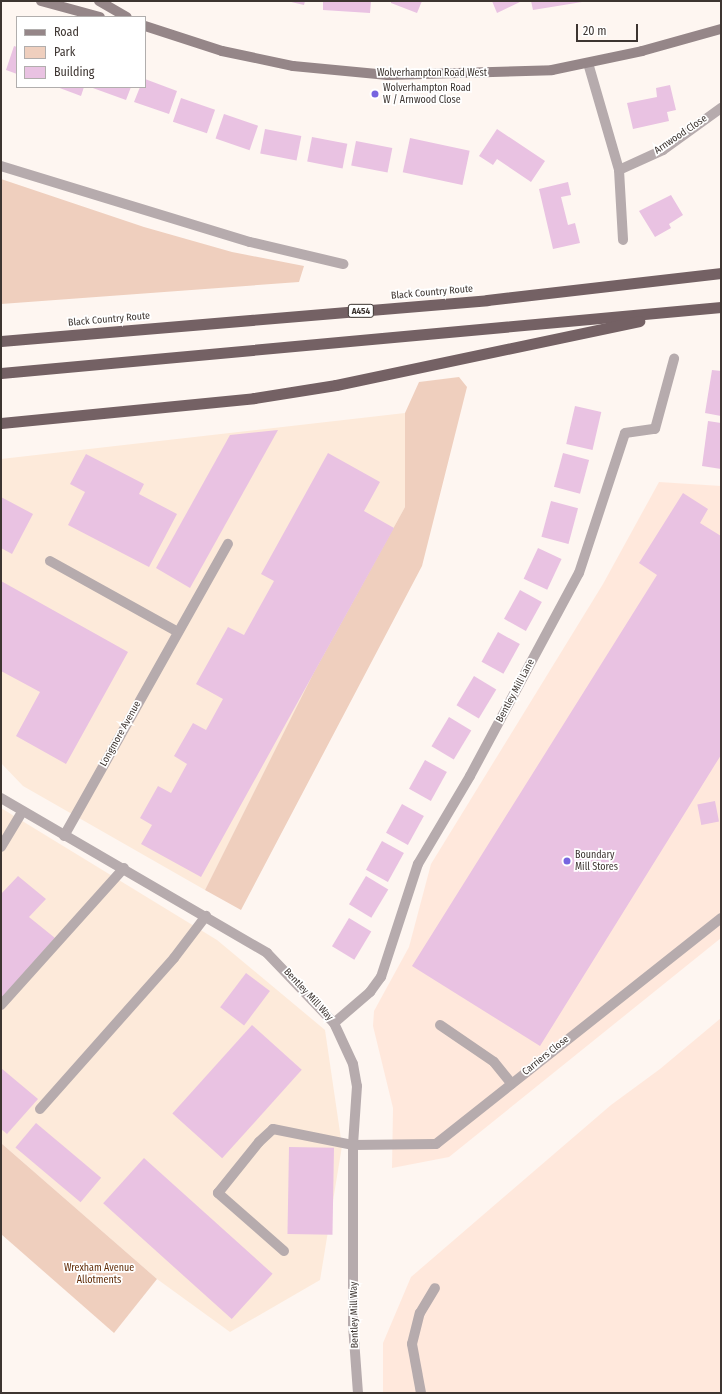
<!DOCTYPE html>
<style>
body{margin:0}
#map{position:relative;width:722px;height:1394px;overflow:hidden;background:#fef6f1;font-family:"Fira Sans Condensed",sans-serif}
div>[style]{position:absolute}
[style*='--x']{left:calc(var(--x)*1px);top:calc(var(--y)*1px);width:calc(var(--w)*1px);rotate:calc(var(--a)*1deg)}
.built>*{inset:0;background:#ffe8dc}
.industrial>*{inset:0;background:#fdeada}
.green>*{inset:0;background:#efcfbe}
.building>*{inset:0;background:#e9c2e2;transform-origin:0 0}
.service>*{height:10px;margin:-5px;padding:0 5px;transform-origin:5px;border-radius:5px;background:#b6abad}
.minor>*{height:10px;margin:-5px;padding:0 5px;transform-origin:5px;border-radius:5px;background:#b6abad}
.tertiary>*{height:10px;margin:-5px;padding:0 5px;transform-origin:5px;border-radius:5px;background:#b6abad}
.secondary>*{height:10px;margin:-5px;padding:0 5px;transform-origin:5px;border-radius:5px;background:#958688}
.trunk>*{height:11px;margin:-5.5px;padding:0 5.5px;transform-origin:5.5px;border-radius:5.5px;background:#746164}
.dots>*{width:11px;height:11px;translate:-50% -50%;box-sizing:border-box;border:2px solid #fff;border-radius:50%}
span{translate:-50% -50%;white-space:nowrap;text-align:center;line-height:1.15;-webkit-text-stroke:3.5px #fff;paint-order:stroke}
.shield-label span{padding:1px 3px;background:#fff;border:1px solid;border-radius:3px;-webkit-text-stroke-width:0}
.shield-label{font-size:9px;color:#3d3531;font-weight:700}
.street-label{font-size:10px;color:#3d3531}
.poi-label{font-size:10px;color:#3d3531}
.left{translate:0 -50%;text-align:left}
.park-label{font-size:10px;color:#602b06}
.frame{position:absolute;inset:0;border:2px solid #3d3531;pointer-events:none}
.legend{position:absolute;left:16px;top:16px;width:130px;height:72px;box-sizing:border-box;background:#fff;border:1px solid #b1aead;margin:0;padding:5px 7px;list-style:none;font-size:12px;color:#3d3531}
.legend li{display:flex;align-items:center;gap:8px;height:20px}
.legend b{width:20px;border:1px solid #b1aead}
.scale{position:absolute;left:576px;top:24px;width:62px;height:18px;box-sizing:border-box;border:2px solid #3d3531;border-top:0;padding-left:5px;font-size:12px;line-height:14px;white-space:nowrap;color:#3d3531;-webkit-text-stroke:3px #fff;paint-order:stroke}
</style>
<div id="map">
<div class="built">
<i style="clip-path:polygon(659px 482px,721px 486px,721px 938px,449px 1157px,392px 1168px,393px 1108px,373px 1026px,374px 1011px,409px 947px,431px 864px,603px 584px)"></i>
<i style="clip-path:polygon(721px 1018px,721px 1393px,383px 1393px,383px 1343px,411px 1277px,611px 1105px,660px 1069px)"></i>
</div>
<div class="industrial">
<i style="clip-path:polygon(405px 413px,405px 507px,313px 674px,205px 890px,23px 786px,1px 763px,1px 459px)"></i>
<i style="clip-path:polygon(1px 808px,217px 940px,325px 1030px,342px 1146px,320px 1280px,230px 1332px,157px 1279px,1px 1143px)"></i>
</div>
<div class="green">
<i style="clip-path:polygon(1px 179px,144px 227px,232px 252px,304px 266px,299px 282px,1px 304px)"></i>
<i style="clip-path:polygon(459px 377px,467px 387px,422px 566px,241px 910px,205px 890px,313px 674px,405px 507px,405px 413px,419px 382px)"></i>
<i style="clip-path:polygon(1px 1143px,157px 1279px,114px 1333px,1px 1234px)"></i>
</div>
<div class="building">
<i style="clip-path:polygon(287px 1px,305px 1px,304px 5px)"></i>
<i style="clip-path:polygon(323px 1px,371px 1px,370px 13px,323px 10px)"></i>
<i style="clip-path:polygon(391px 1px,422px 1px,417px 13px,391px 3px)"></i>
<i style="clip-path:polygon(492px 1px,522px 1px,497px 13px)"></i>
<i style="clip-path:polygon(531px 1px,582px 1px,582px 2px,533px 10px)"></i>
<i style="clip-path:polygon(14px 46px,17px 47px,17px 74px,6px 70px)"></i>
<i style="clip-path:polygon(145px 79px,177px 91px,169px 114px,134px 102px,140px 87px,145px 87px)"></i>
<i style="clip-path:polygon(670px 85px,676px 110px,667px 112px,669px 121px,633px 129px,627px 103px,657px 97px,656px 88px)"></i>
<i style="clip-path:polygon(57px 87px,84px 87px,81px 96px)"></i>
<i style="clip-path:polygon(90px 87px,131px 87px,126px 100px)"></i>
<i style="left:181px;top:98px;width:36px;height:25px;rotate:19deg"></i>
<i style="left:224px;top:114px;width:36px;height:26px;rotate:19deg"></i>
<i style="left:265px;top:129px;width:37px;height:25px;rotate:11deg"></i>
<i style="clip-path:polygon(497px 129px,545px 161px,531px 182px,497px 159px,493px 165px,479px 156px)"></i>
<i style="left:312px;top:137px;width:36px;height:25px;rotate:11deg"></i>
<i style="left:410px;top:138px;width:61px;height:35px;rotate:12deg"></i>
<i style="left:356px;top:141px;width:37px;height:25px;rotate:11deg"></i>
<i style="clip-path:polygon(568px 182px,571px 195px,561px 197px,568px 225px,575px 223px,580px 243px,553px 249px,539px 189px)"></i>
<i style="clip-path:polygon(671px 195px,683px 215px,669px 224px,671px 228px,655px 237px,639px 211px)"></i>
<i style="clip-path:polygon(712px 370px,721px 371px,721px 416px,705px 413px)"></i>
<i style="left:575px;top:406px;width:27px;height:39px;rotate:13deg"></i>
<i style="clip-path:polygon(708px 421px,721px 423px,721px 469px,702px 466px)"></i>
<i style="clip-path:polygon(278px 430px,190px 588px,156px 568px,230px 435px)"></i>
<i style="clip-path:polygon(328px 453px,380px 482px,364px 511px,394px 528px,201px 877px,141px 844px,152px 825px,140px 818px,158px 786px,171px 793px,187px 764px,174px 756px,193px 723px,206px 730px,223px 699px,196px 684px,228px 627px,244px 635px,274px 581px,261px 574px)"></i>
<i style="left:563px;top:453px;width:27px;height:35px;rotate:15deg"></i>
<i style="clip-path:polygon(86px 454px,144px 484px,139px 494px,177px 514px,149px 567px,68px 525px,85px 492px,70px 484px)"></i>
<i style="clip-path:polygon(683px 493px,708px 509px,700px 523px,721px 536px,721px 755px,540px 1046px,412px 966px,657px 575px,639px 563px)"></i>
<i style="clip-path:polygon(1px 497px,33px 514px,12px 554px,1px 548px)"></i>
<i style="left:551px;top:501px;width:28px;height:37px;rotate:15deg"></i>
<i style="left:538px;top:548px;width:26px;height:34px;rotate:25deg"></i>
<i style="clip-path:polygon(1px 581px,128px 652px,66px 764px,16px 736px,40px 692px,1px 671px)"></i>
<i style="left:520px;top:590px;width:25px;height:33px;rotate:29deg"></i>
<i style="left:498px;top:632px;width:25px;height:34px;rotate:29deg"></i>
<i style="left:474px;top:676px;width:26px;height:34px;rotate:31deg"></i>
<i style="left:449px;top:717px;width:26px;height:34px;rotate:31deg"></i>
<i style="left:425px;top:760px;width:25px;height:33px;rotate:29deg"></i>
<i style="left:715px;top:801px;width:21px;height:18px;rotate:79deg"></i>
<i style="left:402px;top:804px;width:25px;height:33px;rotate:29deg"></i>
<i style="left:382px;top:841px;width:25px;height:33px;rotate:29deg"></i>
<i style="clip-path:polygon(18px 876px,46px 899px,29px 917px,55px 938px,1px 1000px,1px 894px)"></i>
<i style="left:366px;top:876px;width:26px;height:33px;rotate:31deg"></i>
<i style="left:349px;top:918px;width:26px;height:33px;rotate:31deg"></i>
<i style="left:246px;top:973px;width:30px;height:43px;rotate:37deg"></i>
<i style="left:252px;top:1025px;width:67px;height:119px;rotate:42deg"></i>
<i style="clip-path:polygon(1px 1068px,38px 1099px,7px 1134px,1px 1129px)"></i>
<i style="left:36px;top:1123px;width:85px;height:32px;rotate:40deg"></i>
<i style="left:289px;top:1147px;width:45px;height:87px;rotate:1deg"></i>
<i style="left:144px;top:1158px;width:173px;height:61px;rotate:42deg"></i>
</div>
<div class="service">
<i style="--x:1;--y:166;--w:260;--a:17"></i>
<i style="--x:250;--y:242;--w:96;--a:13.3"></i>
<i style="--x:50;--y:561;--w:146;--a:29"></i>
<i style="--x:64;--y:836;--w:335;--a:-60.7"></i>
<i style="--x:1;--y:847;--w:41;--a:-59"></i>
<i style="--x:1;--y:1005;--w:184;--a:-48.1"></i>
<i style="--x:440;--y:1025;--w:65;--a:34.4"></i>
<i style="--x:494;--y:1062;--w:28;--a:51"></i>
<i style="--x:40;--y:1109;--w:202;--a:-48.4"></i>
<i style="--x:174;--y:958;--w:53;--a:-52.7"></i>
<i style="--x:284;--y:1251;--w:88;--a:-138.7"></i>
<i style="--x:218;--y:1193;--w:65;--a:-51.2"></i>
<i style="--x:259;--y:1142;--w:19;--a:-43"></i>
<i style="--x:273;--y:1129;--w:82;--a:11.3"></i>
<i style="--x:353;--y:1145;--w:83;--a:-0.7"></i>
<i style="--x:436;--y:1144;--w:364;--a:-38.4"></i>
<i style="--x:421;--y:1393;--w:50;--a:-100.4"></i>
<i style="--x:412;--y:1344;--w:32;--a:-76"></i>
<i style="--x:420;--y:1313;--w:29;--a:-59"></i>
</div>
<div class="minor">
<i style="--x:588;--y:63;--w:111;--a:73.8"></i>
<i style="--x:619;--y:170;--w:70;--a:86.7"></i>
<i style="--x:619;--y:170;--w:48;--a:-24.4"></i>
<i style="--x:663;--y:150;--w:72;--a:-35.9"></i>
<i style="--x:334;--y:1023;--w:48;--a:-40.7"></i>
<i style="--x:370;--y:992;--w:19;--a:-54"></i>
<i style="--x:381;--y:977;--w:119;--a:-71.9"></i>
<i style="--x:418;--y:864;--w:102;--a:-59.4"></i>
<i style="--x:470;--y:776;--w:230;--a:-61.8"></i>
<i style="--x:579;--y:573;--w:147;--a:-71.8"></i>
<i style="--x:625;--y:433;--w:30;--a:-8"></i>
<i style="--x:655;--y:429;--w:73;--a:-74.8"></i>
</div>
<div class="tertiary">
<i style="--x:1;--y:798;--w:308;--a:30.2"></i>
<i style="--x:267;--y:953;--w:97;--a:46.3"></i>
<i style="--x:334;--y:1023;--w:45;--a:65.1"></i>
<i style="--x:353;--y:1064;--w:22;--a:80"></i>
<i style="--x:357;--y:1086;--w:59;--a:93.9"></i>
<i style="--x:353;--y:1145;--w:180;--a:90"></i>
<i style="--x:353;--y:1325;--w:68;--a:85.8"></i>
</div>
<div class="secondary">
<i style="--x:41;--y:1;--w:61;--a:15.2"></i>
<i style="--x:99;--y:1;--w:32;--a:30"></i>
<i style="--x:145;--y:26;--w:81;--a:18"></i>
<i style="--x:222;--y:51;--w:73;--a:11.9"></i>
<i style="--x:293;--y:66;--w:95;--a:5.4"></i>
<i style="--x:388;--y:75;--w:164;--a:-1.7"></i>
<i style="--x:552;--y:70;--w:92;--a:-11.9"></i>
<i style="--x:642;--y:51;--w:82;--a:-15.6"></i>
</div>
<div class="trunk">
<i style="--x:1;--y:341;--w:488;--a:-4.8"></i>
<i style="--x:487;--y:300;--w:236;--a:-6.6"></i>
<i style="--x:1;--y:373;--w:723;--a:-5.24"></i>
<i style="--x:1;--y:423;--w:254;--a:-5.6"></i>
<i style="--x:254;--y:398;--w:83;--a:-9"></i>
<i style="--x:336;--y:385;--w:310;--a:-11.9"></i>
</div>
<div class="dots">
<i style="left:375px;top:94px;background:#7665e0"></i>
<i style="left:567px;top:861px;background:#7665e0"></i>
</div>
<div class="shield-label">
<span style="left:361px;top:311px">A454</span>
</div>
<div class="street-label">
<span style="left:432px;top:74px">Wolverhampton Road West</span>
<span style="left:681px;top:135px;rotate:-34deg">Arnwood Close</span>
<span style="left:432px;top:293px;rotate:-5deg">Black Country Route</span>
<span style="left:109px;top:320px;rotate:-5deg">Black Country Route</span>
<span style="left:516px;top:691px;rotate:-62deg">Bentley Mill Lane</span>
<span style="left:121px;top:734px;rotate:-61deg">Longmore Avenue</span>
<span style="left:308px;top:995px;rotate:47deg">Bentley Mill Way</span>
<span style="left:546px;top:1056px;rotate:-39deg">Carriers Close</span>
<span style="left:355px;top:1315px;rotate:-91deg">Bentley Mill Way</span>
</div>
<div class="poi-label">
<span class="left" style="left:383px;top:94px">Wolverhampton Road<br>W / Arnwood Close</span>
<span class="left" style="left:575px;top:861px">Boundary<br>Mill Stores</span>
</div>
<div class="park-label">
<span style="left:99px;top:1274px">Wrexham Avenue<br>Allotments</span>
</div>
<div class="frame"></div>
<ul class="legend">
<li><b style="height:5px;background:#958688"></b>Road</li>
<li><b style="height:11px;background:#efcfbe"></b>Park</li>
<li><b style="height:11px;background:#e9c2e2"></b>Building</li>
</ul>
<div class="scale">20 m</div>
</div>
